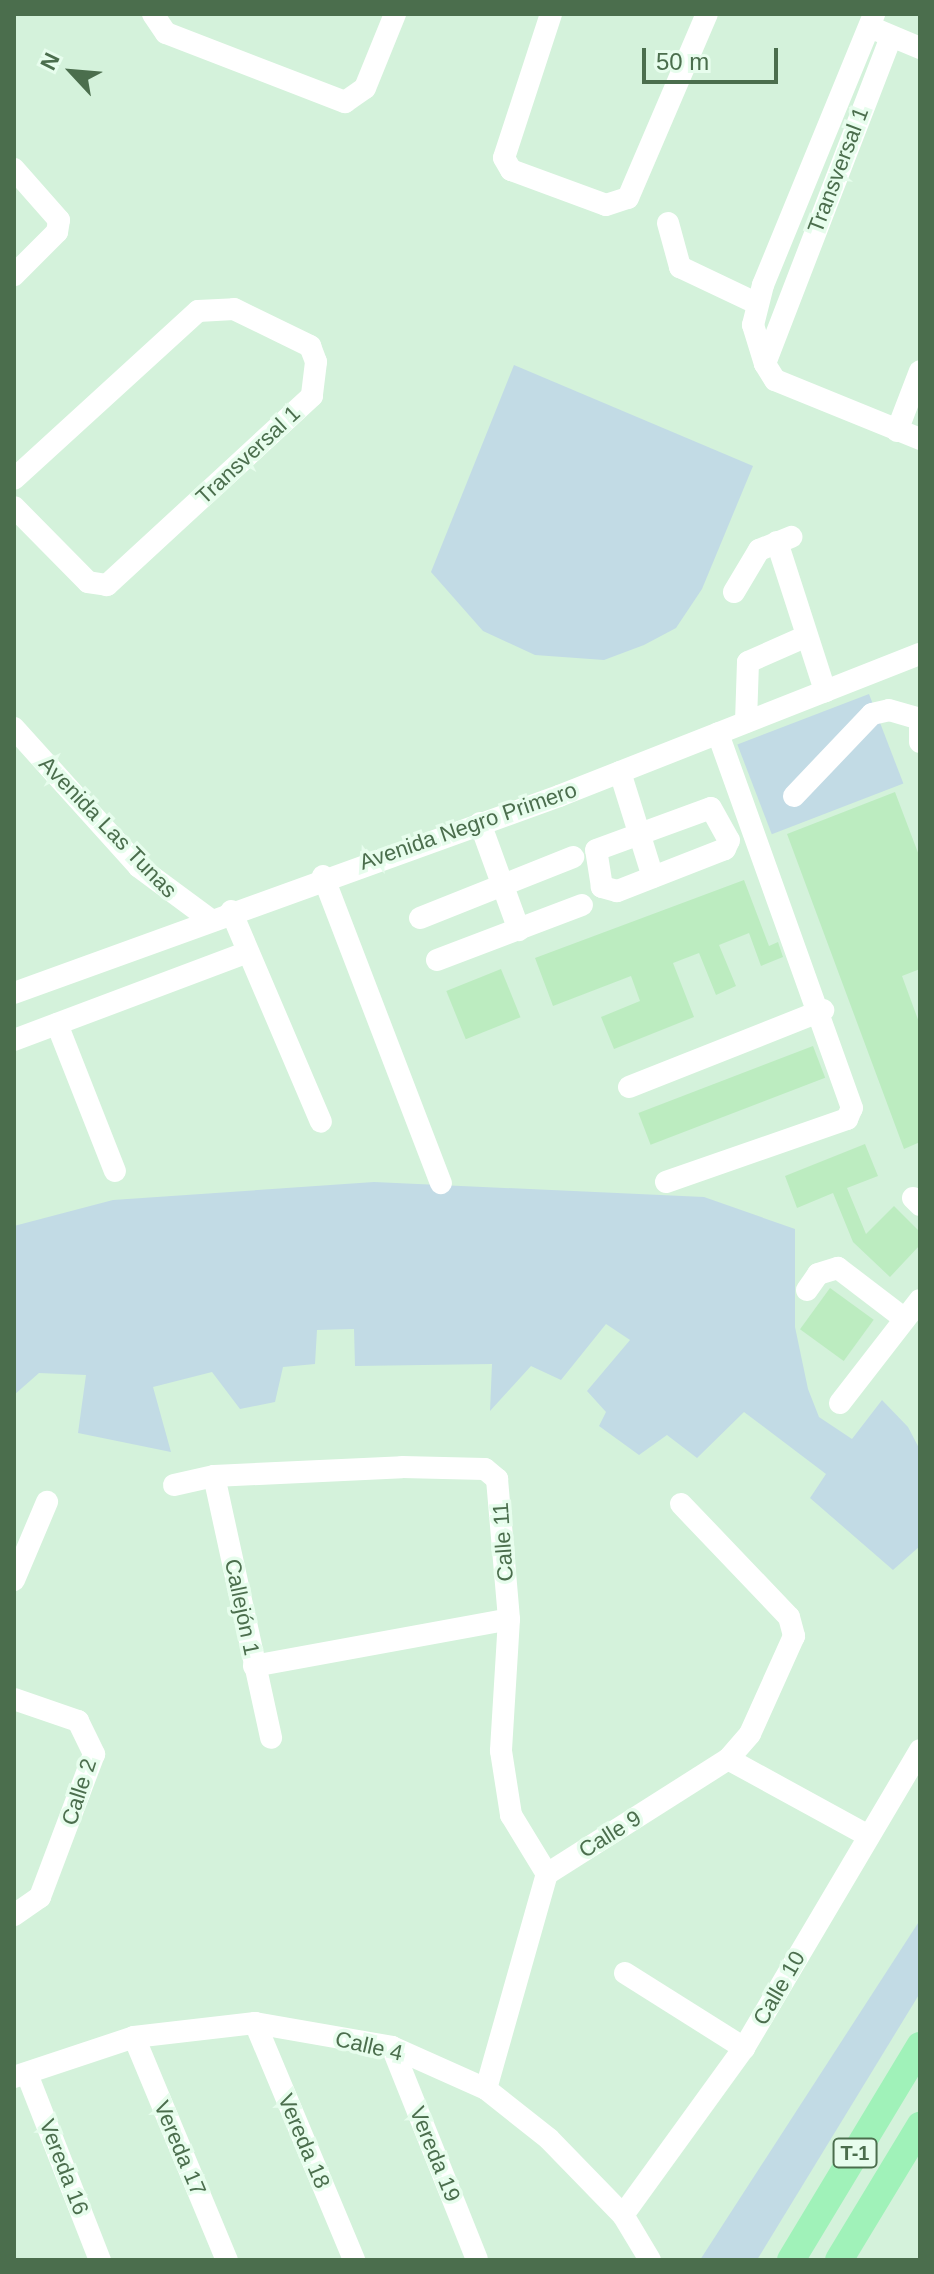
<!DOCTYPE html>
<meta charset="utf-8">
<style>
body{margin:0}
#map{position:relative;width:934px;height:2274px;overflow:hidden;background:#e2f9e9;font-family:Helvetica,sans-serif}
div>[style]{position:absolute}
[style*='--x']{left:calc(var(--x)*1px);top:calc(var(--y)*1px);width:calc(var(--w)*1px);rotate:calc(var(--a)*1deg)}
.residential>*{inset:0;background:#d4f2db;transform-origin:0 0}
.green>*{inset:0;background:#c2dbe5;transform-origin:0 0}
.building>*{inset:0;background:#bcecc0;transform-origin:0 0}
.minor>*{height:22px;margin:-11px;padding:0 11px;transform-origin:11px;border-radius:11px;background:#fff}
.major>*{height:28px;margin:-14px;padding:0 14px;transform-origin:14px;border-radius:14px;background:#a0f2b9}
span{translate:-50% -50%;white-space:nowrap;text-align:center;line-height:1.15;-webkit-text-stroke:7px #e7fded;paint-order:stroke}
.shield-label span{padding:2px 6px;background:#e7fded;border:2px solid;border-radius:6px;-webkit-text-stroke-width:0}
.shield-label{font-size:20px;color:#4b6e4d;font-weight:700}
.street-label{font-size:22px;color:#4b6e4d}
.frame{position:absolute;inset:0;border:16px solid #4b6e4d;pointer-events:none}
.north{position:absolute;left:32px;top:32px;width:80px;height:80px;-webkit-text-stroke:6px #e7fded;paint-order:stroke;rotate:296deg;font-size:22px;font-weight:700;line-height:32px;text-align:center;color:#4b6e4d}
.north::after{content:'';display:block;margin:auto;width:28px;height:36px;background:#4b6e4d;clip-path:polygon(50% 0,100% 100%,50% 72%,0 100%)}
.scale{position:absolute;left:642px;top:48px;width:136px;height:36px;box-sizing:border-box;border:4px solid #4b6e4d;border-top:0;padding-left:10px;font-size:24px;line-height:28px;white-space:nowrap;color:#4b6e4d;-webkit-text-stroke:6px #e7fded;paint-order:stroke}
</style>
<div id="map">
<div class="residential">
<i style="left:14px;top:14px;width:906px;height:2246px"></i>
</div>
<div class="green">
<i style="clip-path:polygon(514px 365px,753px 466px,702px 589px,676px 628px,644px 645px,604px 660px,535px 655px,483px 631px,431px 572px)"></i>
<i style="left:869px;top:694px;width:96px;height:141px;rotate:69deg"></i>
<i style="clip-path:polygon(374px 1182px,704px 1197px,795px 1229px,795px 1327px,808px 1389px,819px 1417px,852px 1439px,882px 1400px,908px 1427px,920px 1450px,920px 1546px,893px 1570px,810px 1498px,826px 1474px,744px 1412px,697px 1458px,667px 1435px,639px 1455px,599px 1426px,606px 1412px,587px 1391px,630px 1340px,606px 1324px,561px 1380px,531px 1366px,490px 1411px,492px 1364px,355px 1366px,354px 1329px,317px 1330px,315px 1364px,283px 1367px,275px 1402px,240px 1409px,212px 1372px,153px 1387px,171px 1452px,78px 1433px,86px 1375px,39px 1373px,14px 1395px,14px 1226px,113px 1200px)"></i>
<i style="clip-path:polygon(920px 1920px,920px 1993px,757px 2260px,700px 2260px)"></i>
</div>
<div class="building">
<i style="clip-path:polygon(895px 792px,920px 858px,920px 969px,902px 976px,920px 1025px,920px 1142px,904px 1149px,787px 834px)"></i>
<i style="clip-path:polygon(744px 880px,769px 946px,778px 942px,783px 957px,761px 966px,749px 933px,719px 945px,736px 986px,716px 995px,699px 953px,673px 963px,694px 1017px,614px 1049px,601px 1017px,640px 1001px,631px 976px,553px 1006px,535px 958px)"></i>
<i style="left:501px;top:969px;width:52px;height:59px;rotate:68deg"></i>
<i style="left:813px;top:1046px;width:34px;height:187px;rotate:69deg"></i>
<i style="clip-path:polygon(865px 1144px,878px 1176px,847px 1188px,866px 1234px,894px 1206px,920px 1232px,920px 1245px,890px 1277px,853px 1242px,833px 1193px,797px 1208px,785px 1176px)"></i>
<i style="left:830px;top:1288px;width:54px;height:51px;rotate:36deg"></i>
</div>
<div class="minor">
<i style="--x:153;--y:14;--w:23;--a:56"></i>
<i style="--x:166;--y:33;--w:192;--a:21.1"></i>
<i style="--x:345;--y:102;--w:24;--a:-35"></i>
<i style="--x:365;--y:88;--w:80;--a:-67.9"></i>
<i style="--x:551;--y:14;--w:151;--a:108.1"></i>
<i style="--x:504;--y:158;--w:14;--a:60"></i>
<i style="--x:511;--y:170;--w:101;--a:20.2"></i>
<i style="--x:606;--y:205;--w:23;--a:-18"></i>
<i style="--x:628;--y:198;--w:200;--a:-66.8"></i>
<i style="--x:877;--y:30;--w:47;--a:22.7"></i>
<i style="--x:891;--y:37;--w:350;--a:111.1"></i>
<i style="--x:765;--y:364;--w:19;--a:58"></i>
<i style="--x:775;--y:380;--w:157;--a:22.1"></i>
<i style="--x:14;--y:169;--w:68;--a:48.6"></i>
<i style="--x:59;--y:220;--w:12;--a:99"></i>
<i style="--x:57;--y:232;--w:61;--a:135"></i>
<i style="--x:668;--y:223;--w:46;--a:74.7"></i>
<i style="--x:680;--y:267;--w:86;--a:25.4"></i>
<i style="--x:765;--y:364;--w:41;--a:-107.1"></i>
<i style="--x:753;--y:325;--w:41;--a:-76"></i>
<i style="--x:763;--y:285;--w:293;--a:-67.7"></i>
<i style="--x:897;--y:431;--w:64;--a:-69"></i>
<i style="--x:14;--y:479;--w:249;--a:-42.4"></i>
<i style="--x:198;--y:311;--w:36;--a:-3"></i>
<i style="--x:234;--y:309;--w:85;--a:26"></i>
<i style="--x:310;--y:346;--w:17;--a:69"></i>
<i style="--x:316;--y:362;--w:34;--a:97"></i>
<i style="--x:312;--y:396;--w:279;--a:137.3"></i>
<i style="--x:107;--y:585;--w:19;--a:-171"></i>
<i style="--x:88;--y:582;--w:105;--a:-134.6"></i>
<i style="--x:777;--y:542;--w:157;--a:72.1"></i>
<i style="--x:734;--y:592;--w:49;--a:-59.2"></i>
<i style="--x:759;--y:550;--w:35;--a:-22"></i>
<i style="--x:746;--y:722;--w:60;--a:-88.1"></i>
<i style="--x:748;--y:662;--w:64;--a:-23.8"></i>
<i style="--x:920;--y:727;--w:15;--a:90"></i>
<i style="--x:14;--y:728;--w:187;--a:48"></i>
<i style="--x:139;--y:867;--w:86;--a:36.5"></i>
<i style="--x:620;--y:772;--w:110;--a:72.6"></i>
<i style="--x:794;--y:796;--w:113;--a:-46.4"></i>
<i style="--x:872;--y:714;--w:17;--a:-13"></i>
<i style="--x:889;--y:710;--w:32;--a:16"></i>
<i style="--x:711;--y:808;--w:37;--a:61"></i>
<i style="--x:729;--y:840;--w:10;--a:114"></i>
<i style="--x:725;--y:849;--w:116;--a:158.7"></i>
<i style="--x:617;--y:891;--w:16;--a:-165"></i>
<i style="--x:602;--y:887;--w:37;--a:-99"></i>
<i style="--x:596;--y:850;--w:122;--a:-20.1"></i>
<i style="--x:480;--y:823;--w:114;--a:70"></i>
<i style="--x:323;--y:876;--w:329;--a:69"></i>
<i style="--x:231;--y:911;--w:229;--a:66.9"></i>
<i style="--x:420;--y:918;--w:165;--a:-21.7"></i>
<i style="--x:437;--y:960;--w:155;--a:-20.8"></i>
<i style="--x:14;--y:993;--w:580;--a:-19.87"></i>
<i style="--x:559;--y:796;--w:388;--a:-21.5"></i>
<i style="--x:57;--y:1024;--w:158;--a:68.5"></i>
<i style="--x:14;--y:1040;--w:250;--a:-20.6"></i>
<i style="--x:629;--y:1087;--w:209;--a:-21.6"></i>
<i style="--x:666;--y:1182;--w:192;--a:-19.2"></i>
<i style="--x:847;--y:1119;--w:12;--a:-66"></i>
<i style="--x:852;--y:1108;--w:398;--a:-109.7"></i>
<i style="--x:913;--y:1198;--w:10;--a:45"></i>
<i style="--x:807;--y:1290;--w:19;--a:-55"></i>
<i style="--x:818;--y:1274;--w:21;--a:-17"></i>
<i style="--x:838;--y:1268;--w:84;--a:37.3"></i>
<i style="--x:840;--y:1403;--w:130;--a:-52.2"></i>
<i style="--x:214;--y:1476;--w:268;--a:77.7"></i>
<i style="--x:174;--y:1485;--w:41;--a:-12.7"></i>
<i style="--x:214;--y:1476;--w:188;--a:-2.7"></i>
<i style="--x:402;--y:1467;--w:83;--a:1.4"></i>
<i style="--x:485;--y:1469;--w:16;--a:40"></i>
<i style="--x:497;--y:1479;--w:141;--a:85.1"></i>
<i style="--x:509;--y:1619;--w:132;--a:93.5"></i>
<i style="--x:501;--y:1751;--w:65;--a:81.1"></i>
<i style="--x:511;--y:1815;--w:69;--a:58.6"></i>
<i style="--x:681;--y:1504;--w:156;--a:46.3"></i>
<i style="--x:789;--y:1617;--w:20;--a:75"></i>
<i style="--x:794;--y:1636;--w:107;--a:114.2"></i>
<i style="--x:750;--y:1734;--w:33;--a:131"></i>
<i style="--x:14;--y:1580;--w:85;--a:-67.1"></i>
<i style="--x:254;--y:1666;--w:259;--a:-10.4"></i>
<i style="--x:14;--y:1699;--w:68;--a:19"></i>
<i style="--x:78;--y:1721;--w:37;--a:64"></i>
<i style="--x:94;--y:1754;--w:153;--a:110.7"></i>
<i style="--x:40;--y:1897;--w:32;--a:145"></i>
<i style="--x:625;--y:1973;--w:141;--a:32.2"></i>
<i style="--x:255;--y:2023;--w:257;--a:67.3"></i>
<i style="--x:134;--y:2037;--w:242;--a:67.4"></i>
<i style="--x:392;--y:2047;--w:229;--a:68.2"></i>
<i style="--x:27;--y:2074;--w:200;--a:68.6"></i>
<i style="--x:14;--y:2077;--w:126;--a:-18.4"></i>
<i style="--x:134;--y:2037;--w:122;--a:-6.6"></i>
<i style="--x:255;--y:2023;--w:139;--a:9.9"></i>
<i style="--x:392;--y:2047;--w:103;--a:24.1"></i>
<i style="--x:486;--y:2089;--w:80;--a:38.4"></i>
<i style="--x:549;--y:2139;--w:106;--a:45.8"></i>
<i style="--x:623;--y:2215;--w:52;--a:59"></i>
<i style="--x:486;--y:2089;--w:223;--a:-74.2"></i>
<i style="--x:547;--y:1874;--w:214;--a:-32.4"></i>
<i style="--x:728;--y:1759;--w:158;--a:28.7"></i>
<i style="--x:623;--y:2215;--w:206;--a:-54.1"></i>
<i style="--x:744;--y:2048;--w:346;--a:-59.4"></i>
</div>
<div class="major">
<i style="--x:791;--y:2260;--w:250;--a:-58.9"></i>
<i style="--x:839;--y:2260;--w:157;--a:-58.8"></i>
</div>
<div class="shield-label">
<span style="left:855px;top:2153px">T-1</span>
</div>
<div class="street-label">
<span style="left:838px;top:170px;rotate:-69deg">Transversal 1</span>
<span style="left:248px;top:455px;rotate:-43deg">Transversal 1</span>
<span style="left:468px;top:826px;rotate:-19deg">Avenida Negro Primero</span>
<span style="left:108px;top:827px;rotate:46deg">Avenida Las Tunas</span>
<span style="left:503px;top:1542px;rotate:-94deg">Calle 11</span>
<span style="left:242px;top:1607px;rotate:78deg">Callejón 1</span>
<span style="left:79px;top:1792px;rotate:-72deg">Calle 2</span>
<span style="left:610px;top:1834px;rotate:-32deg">Calle 9</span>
<span style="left:779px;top:1988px;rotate:-60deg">Calle 10</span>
<span style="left:369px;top:2046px;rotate:13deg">Calle 4</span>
<span style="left:304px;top:2141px;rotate:67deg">Vereda 18</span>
<span style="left:180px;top:2148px;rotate:67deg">Vereda 17</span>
<span style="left:435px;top:2154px;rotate:68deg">Vereda 19</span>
<span style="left:64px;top:2167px;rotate:69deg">Vereda 16</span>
</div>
<div class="frame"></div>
<div class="north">N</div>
<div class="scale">50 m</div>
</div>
